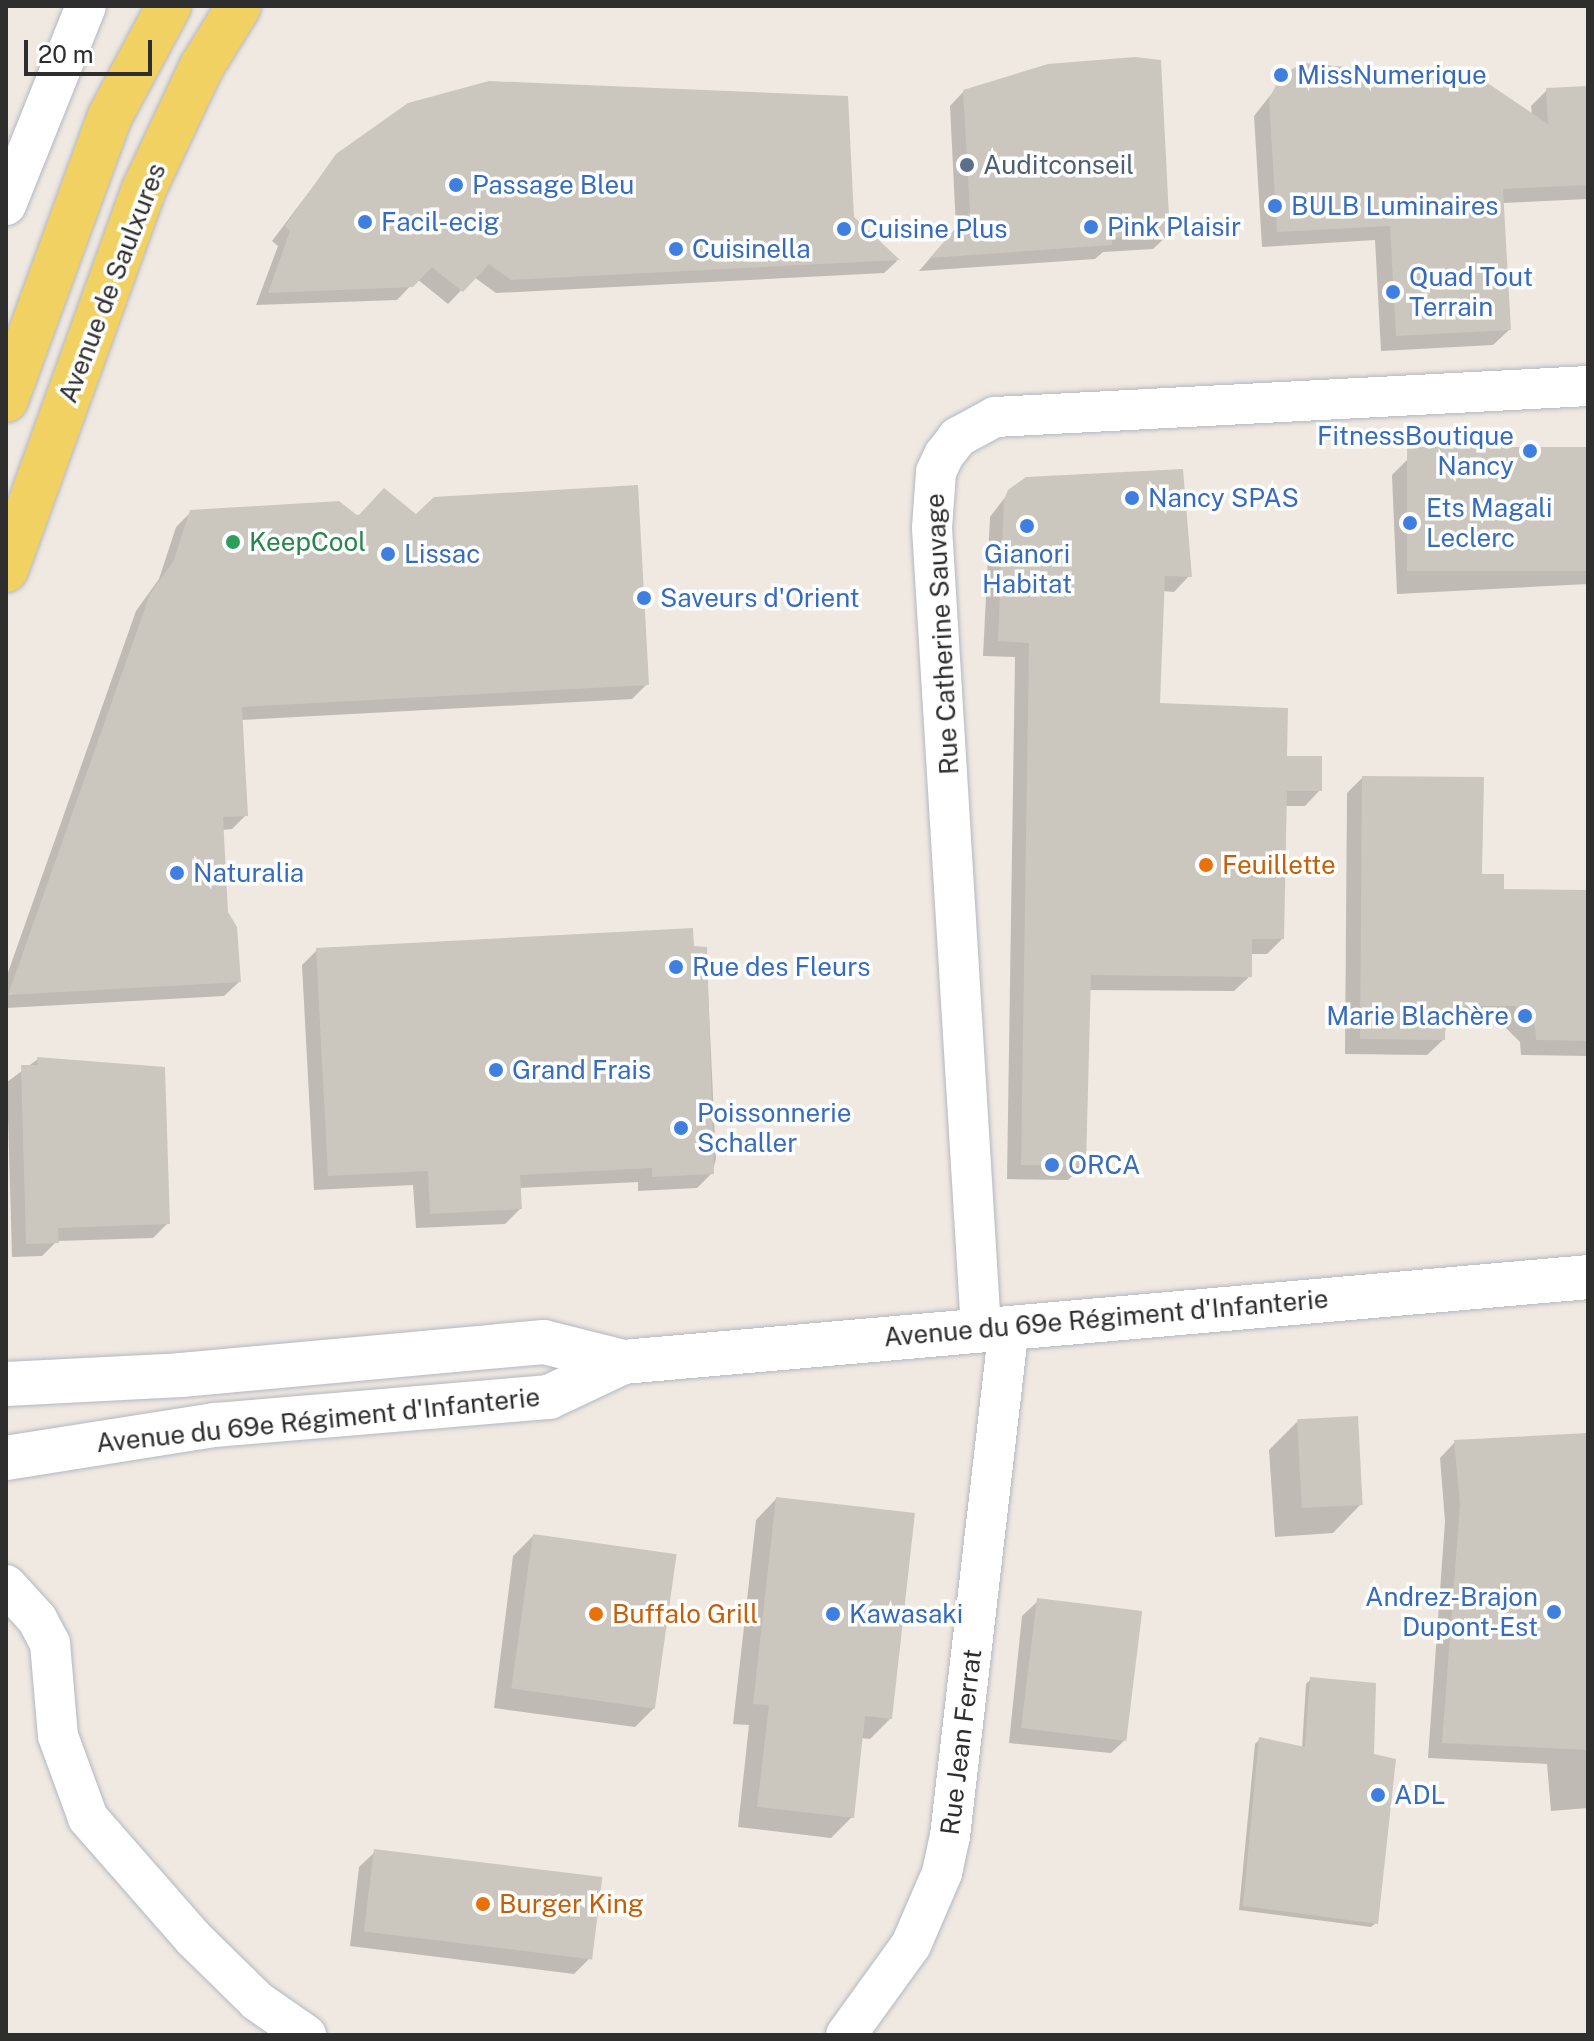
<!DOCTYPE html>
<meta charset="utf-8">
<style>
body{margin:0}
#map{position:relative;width:1594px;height:2041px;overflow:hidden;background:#efe9e1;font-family:"Public Sans",sans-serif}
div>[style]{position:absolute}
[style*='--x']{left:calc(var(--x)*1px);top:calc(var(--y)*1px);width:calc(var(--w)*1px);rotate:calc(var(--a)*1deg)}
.shadow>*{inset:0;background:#0003}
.building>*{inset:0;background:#cbc7bf;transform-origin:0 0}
.roads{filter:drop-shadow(0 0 2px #b4b7c1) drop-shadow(0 0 2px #b4b7c1)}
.minor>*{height:40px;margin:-20px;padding:0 20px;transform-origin:20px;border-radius:20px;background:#fff}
.tertiary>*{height:44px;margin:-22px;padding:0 22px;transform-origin:22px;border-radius:22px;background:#fff}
.primary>*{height:44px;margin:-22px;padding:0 22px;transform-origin:22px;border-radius:22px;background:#f2d163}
.dots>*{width:22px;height:22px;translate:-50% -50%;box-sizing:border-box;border:4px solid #fff;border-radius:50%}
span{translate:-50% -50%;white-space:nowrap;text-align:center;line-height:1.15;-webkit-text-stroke:7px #fff;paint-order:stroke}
.shop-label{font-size:26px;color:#366cbe}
.left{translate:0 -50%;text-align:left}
.right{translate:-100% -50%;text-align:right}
.service-label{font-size:26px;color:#4e5e75}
.street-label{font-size:26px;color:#2e2e2e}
.leisure-label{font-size:26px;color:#27864d}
.food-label{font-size:26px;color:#c56008}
.frame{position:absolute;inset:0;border:8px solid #2e2e2e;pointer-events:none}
.scale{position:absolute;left:24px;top:40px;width:128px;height:36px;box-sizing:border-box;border:4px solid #2e2e2e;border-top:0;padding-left:10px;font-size:24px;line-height:28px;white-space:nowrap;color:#2e2e2e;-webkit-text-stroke:6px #fff;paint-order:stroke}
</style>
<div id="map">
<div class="shadow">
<i style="clip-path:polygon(1289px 72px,1532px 115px,1531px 106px,1547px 90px,1588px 88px,1588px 199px,1502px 203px,1509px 330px,1493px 345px,1381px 351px,1375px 240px,1262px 247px,1254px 116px)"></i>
<i style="clip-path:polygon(964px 91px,1168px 235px,1153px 249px,1103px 252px,1095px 259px,919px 271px,956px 228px,950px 106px)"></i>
<i style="clip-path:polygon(337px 155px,852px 218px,897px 261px,884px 273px,496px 293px,474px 277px,448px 304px,417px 279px,397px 300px,256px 305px,278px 246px,272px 241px)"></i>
<i style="clip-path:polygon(1588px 451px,1588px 584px,1397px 594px,1392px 475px,1408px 459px)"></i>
<i style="clip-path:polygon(1009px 492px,1189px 576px,1174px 592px,1163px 591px,1158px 705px,1285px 758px,1320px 790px,1305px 806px,1285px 806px,1282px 939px,1267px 954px,1250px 954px,1250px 976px,1234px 991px,1089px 990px,1084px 1165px,1068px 1180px,1007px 1179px,1015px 657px,983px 656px,990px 517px)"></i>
<i style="clip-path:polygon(191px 512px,416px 516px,647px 684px,632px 699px,241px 720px,246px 815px,232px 829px,222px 830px,226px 913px,239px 982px,224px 996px,6px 1008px,6px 978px,136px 611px,159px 579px,176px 527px)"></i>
<i style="clip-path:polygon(1362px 778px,1502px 891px,1588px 892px,1588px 1056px,1521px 1055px,1520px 1042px,1499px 1021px,1448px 1020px,1443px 1040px,1427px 1055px,1345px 1054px,1347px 793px)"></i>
<i style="clip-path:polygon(706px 948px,716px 1159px,712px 1173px,697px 1188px,638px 1191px,638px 1182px,519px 1188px,520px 1209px,505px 1224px,416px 1228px,413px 1185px,314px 1190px,302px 965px,317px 950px)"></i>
<i style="clip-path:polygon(38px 1059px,168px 1223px,153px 1238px,57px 1241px,42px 1256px,12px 1257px,7px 1082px)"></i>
<i style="clip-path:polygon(1297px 1422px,1361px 1504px,1333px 1533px,1275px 1537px,1269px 1450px)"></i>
<i style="clip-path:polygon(1588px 1434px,1588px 1808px,1551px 1811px,1547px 1764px,1428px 1758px,1445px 1521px,1440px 1458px,1455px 1442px)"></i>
<i style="clip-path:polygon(776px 1499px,891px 1718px,870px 1739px,861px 1738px,852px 1817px,831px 1838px,738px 1827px,749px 1725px,733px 1724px,756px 1520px)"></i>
<i style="clip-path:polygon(533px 1536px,655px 1707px,635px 1727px,494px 1708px,513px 1556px)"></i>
<i style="clip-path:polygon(1038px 1601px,1127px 1738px,1111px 1753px,1009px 1743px,1022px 1616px)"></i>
<i style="clip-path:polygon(1311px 1679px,1372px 1755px,1376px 1923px,1371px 1927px,1239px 1910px,1255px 1744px,1260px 1739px,1302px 1748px,1306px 1684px)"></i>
<i style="clip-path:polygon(375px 1852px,590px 1958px,574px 1974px,350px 1946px,359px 1867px)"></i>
</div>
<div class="building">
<i style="clip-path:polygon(1135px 57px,1161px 60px,1170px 236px,1112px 238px,1112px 245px,930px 258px,970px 212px,963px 90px,1048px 64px)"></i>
<i style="clip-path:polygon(1304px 63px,1483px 80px,1548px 124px,1546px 88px,1588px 86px,1588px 185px,1503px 189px,1511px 330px,1396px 336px,1390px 226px,1277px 232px,1269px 99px,1281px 75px)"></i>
<i style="clip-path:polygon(489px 81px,848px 96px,854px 217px,900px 260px,511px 280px,489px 264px,463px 292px,432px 267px,413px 287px,268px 293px,290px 231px,285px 226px,336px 154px,408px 103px)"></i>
<i style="left:1588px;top:447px;width:124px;height:181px;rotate:90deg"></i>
<i style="clip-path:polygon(1183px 469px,1192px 577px,1165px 576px,1160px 703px,1288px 708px,1287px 756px,1322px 756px,1322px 791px,1287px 791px,1284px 939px,1252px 939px,1252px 977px,1091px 975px,1086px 1166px,1021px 1165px,1029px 643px,998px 641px,1004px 500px,1008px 490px,1026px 477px)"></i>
<i style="clip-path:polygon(638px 485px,649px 685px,242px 707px,248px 816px,223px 817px,228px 912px,237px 927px,241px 982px,8px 995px,150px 594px,173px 562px,190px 510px,339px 501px,358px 516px,384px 488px,416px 514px,434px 497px)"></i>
<i style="clip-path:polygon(1362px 776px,1484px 777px,1482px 874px,1504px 874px,1504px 889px,1588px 890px,1588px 1041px,1536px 1040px,1535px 1026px,1515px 1006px,1463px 1006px,1445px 1026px,1445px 1040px,1360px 1039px)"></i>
<i style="clip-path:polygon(693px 928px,694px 946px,707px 947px,714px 1174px,652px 1177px,652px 1168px,520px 1175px,522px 1209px,430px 1214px,428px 1171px,328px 1176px,316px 948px)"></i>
<i style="clip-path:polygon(37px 1057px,165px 1067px,170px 1224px,58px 1228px,59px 1243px,26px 1244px,21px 1065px,38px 1065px)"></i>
<i style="left:1358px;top:1416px;width:89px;height:61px;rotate:87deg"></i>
<i style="clip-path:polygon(1588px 1433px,1588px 1750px,1442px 1743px,1460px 1504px,1454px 1440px)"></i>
<i style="clip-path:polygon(776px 1497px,915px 1513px,892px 1719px,865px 1716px,854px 1818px,757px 1807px,769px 1705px,753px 1704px)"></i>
<i style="left:533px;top:1534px;width:145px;height:156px;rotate:8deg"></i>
<i style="left:1037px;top:1598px;width:106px;height:131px;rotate:7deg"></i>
<i style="clip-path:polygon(1310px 1677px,1376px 1683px,1374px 1754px,1396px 1759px,1378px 1924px,1243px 1906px,1259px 1737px,1305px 1747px)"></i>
<i style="left:374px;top:1849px;width:230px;height:83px;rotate:7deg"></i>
</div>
<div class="roads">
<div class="minor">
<i style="--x:6;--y:205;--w:214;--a:-68.1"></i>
<i style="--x:981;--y:1329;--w:802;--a:-93.5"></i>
<i style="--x:932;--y:528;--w:56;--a:-85.9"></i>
<i style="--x:936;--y:472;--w:19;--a:-65"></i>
<i style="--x:944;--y:455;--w:23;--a:-52"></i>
<i style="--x:958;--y:437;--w:42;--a:-28.4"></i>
<i style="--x:995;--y:417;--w:594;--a:-2.99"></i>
<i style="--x:6;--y:1585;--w:46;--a:47.6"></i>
<i style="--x:37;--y:1619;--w:27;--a:62"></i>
<i style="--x:50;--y:1643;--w:93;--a:85.1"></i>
<i style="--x:58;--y:1736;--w:87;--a:69.9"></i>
<i style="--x:88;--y:1818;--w:159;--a:48.8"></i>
<i style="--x:193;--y:1938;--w:90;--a:44.5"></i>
<i style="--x:257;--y:2001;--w:60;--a:34.8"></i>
<i style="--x:846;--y:2035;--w:111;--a:-54.2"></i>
<i style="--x:911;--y:1945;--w:78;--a:-66.7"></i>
<i style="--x:942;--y:1873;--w:38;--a:-78"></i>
<i style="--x:950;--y:1836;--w:513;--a:-83.4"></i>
</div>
<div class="tertiary">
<i style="--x:6;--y:1384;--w:175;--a:-2.9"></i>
<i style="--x:181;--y:1375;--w:364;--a:-5.2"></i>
<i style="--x:544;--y:1342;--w:81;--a:14.2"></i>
<i style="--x:623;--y:1362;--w:969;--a:-5.03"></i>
<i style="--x:6;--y:1458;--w:212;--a:-9"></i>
<i style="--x:215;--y:1425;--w:335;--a:-4.8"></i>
<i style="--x:549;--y:1397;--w:82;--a:-25.3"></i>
</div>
<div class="primary">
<i style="--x:6;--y:400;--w:302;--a:-69.9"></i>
<i style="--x:110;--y:116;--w:125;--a:-61.8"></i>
<i style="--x:6;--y:570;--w:405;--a:-70.1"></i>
<i style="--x:144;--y:189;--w:136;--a:-64.8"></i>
<i style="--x:202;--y:66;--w:70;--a:-58.3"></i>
</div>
</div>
<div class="dots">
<i style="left:1281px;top:75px;background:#3f7fe0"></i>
<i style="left:967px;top:165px;background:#5c6f8a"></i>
<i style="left:456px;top:185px;background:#3f7fe0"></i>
<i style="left:1275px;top:206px;background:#3f7fe0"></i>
<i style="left:365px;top:222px;background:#3f7fe0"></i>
<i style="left:1091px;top:227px;background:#3f7fe0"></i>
<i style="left:844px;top:229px;background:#3f7fe0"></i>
<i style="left:676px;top:249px;background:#3f7fe0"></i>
<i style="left:1393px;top:292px;background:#3f7fe0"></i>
<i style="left:1530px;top:451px;background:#3f7fe0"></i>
<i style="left:1132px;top:498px;background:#3f7fe0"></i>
<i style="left:1410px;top:523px;background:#3f7fe0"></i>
<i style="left:1027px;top:526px;background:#3f7fe0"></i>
<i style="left:233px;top:542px;background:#2e9e5b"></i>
<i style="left:388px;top:554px;background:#3f7fe0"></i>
<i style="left:644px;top:598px;background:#3f7fe0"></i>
<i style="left:1206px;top:865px;background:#e8710a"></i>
<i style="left:177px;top:873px;background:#3f7fe0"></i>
<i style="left:676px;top:967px;background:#3f7fe0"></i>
<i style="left:1525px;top:1016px;background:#3f7fe0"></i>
<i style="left:496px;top:1070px;background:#3f7fe0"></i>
<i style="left:681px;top:1128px;background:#3f7fe0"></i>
<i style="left:1052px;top:1165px;background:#3f7fe0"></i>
<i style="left:1554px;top:1612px;background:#3f7fe0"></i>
<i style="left:596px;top:1614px;background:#e8710a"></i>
<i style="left:833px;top:1614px;background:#3f7fe0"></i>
<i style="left:1378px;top:1795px;background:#3f7fe0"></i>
<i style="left:483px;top:1904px;background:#e8710a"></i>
</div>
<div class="shop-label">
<span class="left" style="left:1297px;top:75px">MissNumerique</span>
<span class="left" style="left:472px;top:185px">Passage Bleu</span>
<span class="left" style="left:1291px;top:206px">BULB Luminaires</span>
<span class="left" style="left:381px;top:222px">Facil-ecig</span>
<span class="left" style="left:1107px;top:227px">Pink Plaisir</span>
<span class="left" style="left:860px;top:229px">Cuisine Plus</span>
<span class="left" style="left:692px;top:249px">Cuisinella</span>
<span class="left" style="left:1409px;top:292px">Quad Tout<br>Terrain</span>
<span class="right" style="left:1514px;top:451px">FitnessBoutique<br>Nancy</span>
<span class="left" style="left:1148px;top:498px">Nancy SPAS</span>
<span class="left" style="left:1426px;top:523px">Ets Magali<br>Leclerc</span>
<span class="left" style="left:404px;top:554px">Lissac</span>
<span style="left:1027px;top:569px">Gianori<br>Habitat</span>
<span class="left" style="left:660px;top:598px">Saveurs d'Orient</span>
<span class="left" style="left:193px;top:873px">Naturalia</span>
<span class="left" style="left:692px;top:967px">Rue des Fleurs</span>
<span class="right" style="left:1509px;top:1016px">Marie Blachère</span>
<span class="left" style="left:512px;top:1070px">Grand Frais</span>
<span class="left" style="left:697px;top:1128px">Poissonnerie<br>Schaller</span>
<span class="left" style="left:1068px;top:1165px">ORCA</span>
<span class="right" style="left:1538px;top:1612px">Andrez-Brajon<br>Dupont-Est</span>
<span class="left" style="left:849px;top:1614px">Kawasaki</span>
<span class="left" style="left:1394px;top:1795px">ADL</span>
</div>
<div class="service-label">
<span class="left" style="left:983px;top:165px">Auditconseil</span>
</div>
<div class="street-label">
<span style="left:112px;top:283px;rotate:-69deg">Avenue de Saulxures</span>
<span style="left:942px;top:634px;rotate:-93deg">Rue Catherine Sauvage</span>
<span style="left:1106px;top:1318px;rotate:-5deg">Avenue du 69e Régiment d'Infanterie</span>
<span style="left:318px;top:1420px;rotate:-6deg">Avenue du 69e Régiment d'Infanterie</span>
<span style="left:961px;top:1742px;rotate:-83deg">Rue Jean Ferrat</span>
</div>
<div class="leisure-label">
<span class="left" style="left:249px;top:542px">KeepCool</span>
</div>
<div class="food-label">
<span class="left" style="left:1222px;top:865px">Feuillette</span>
<span class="left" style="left:612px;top:1614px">Buffalo Grill</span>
<span class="left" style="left:499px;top:1904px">Burger King</span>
</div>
<div class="frame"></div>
<div class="scale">20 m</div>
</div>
